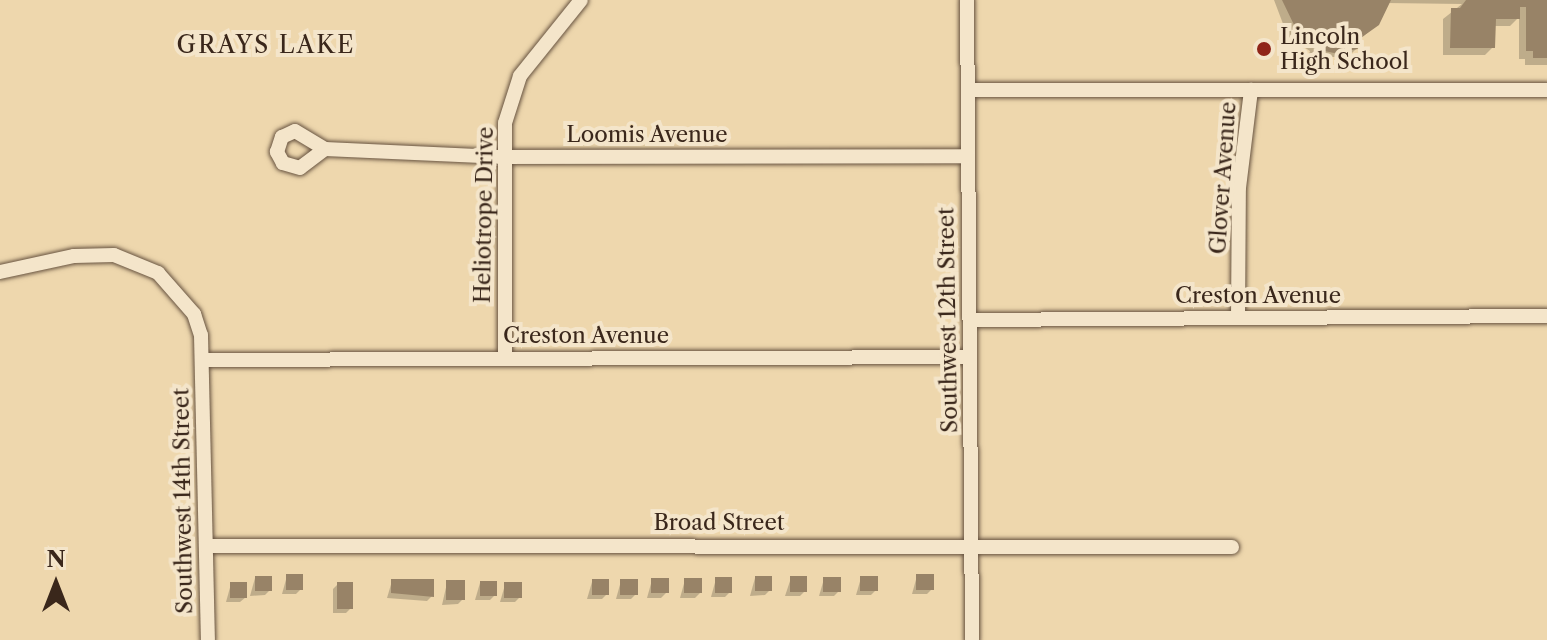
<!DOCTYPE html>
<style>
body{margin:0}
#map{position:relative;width:1547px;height:640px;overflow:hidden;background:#eed7ad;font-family:"Libre Caslon Text",serif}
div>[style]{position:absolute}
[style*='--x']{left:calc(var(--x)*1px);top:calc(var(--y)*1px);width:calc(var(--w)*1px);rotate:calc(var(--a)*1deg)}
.shadow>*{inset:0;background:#0003}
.building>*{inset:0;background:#988367;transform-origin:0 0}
.roads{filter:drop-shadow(0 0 2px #675340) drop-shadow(0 0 2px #675340)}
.minor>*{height:14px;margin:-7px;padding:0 7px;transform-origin:7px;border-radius:7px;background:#f4e5ca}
.dots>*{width:22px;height:22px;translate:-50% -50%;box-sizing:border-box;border:4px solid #f4e5ca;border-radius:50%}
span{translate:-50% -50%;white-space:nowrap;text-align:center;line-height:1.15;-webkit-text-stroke:8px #f4e5ca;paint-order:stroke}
.poi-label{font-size:22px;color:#3a271b}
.left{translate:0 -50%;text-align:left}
.street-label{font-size:22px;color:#3a271b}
.neighbourhood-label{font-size:24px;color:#3a271b;letter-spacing:2px}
.north{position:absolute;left:16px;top:544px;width:80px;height:80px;-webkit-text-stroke:6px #f4e5ca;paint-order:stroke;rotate:0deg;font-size:22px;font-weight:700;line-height:32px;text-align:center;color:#3a271b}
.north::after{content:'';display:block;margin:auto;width:28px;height:36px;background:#3a271b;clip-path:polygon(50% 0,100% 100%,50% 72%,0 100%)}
</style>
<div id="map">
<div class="shadow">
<i style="clip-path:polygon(1274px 0,1547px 0,1547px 65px,1525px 65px,1525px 59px,1519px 59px,1519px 17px,1510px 26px,1494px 26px,1493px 47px,1485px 55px,1443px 55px,1443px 19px,1462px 4px,1386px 3px,1378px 24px,1354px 44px,1356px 49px,1348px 57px,1308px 57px,1310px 51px,1288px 37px)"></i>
<i style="clip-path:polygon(287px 576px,301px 589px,296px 594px,282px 594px)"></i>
<i style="clip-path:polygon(917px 576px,932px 589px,927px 594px,912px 594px)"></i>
<i style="clip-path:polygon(255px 578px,270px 590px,265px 595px,250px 596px)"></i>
<i style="clip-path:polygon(755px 578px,770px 590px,765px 595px,750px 596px)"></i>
<i style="clip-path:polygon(791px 578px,805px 591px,800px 596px,785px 596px)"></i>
<i style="clip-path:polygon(861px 578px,876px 590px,871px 595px,856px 595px)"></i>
<i style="clip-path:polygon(716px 579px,731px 591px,725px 597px,711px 597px)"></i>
<i style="clip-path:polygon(824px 579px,839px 591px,834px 596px,819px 596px)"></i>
<i style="clip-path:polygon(652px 580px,667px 592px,661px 598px,647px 598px)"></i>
<i style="clip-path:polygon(685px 580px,700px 593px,695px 598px,680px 598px)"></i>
<i style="clip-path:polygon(392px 581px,432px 596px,427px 601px,387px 598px)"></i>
<i style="clip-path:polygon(621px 581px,636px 594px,631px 599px,616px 599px)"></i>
<i style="clip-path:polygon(592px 582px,607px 594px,602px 599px,587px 599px)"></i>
<i style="clip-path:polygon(447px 583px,463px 599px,458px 604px,442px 605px)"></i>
<i style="clip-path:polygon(480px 583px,495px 595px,490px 600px,475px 600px)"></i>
<i style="clip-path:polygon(231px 584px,246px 597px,240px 602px,226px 602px)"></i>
<i style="clip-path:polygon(338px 584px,351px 608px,346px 613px,333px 613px,333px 589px)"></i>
<i style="clip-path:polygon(505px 585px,520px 597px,515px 602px,500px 602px)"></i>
</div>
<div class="building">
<i style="clip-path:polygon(1282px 0,1391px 0,1379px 25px,1355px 42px,1358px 49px,1334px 53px,1315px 49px,1318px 42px,1296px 29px)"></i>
<i style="clip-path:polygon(1466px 0,1547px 0,1547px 58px,1533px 58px,1533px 51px,1526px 51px,1526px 7px,1520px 7px,1520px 19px,1496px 19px,1495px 48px,1450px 48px,1451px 8px,1460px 8px)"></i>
<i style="left:286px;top:574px;width:17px;height:16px"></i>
<i style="left:916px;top:574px;width:18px;height:16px"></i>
<i style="left:255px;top:576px;width:17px;height:15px"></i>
<i style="left:755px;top:576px;width:17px;height:15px"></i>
<i style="left:790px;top:576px;width:17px;height:16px"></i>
<i style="left:860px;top:576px;width:18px;height:15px"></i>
<i style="left:715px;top:577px;width:17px;height:16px"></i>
<i style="left:823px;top:577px;width:18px;height:15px"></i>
<i style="left:651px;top:578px;width:18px;height:15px"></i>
<i style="left:684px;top:578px;width:18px;height:15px"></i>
<i style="clip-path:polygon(391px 579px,434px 579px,434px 597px,391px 593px)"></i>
<i style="left:609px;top:579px;width:16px;height:17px;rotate:90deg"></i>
<i style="left:620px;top:579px;width:18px;height:16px"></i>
<i style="left:465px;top:580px;width:20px;height:19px;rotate:90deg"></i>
<i style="left:480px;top:581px;width:17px;height:15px"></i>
<i style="left:230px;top:582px;width:17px;height:16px"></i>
<i style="left:337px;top:582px;width:16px;height:27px"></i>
<i style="left:522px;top:582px;width:16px;height:18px;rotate:90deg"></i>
</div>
<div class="roads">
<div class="minor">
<i style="--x:967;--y:0;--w:640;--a:89.55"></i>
<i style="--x:968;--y:90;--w:579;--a:0"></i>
<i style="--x:295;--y:131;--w:35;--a:31"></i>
<i style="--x:325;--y:149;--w:31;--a:143"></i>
<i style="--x:300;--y:168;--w:18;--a:-164"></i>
<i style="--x:283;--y:163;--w:13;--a:-119"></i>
<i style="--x:277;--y:152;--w:16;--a:-72"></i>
<i style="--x:282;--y:137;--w:14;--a:-25"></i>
<i style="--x:325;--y:149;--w:179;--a:2.6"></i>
<i style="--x:504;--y:157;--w:464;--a:-0.1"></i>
<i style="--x:0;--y:272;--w:76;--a:-12.2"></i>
<i style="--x:74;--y:256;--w:40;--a:-1.4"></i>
<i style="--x:114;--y:255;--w:48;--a:22.2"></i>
<i style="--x:158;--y:273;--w:55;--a:48.7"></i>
<i style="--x:194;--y:314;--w:22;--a:72"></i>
<i style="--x:201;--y:335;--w:305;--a:88.7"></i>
<i style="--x:1238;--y:318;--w:130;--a:-89.6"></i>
<i style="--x:1239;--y:188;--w:99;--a:-83"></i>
<i style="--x:970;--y:320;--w:577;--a:-0.4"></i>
<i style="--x:505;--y:358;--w:235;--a:-90"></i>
<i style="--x:505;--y:123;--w:49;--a:-72.3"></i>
<i style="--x:520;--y:76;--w:97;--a:-51.2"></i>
<i style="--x:202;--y:360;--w:768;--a:-0.22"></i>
<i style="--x:206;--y:546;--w:1026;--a:0.06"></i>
</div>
</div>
<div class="dots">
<i style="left:1264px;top:49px;background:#8f2418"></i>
</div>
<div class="poi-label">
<span class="left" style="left:1280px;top:49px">Lincoln<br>High School</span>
</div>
<div class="street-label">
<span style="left:647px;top:135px">Loomis Avenue</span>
<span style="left:1223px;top:178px;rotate:-86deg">Glover Avenue</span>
<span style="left:484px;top:215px;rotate:-89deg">Heliotrope Drive</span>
<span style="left:1258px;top:296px">Creston Avenue</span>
<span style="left:948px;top:320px;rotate:-91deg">Southwest 12th Street</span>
<span style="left:586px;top:336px">Creston Avenue</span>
<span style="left:183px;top:501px;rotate:-91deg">Southwest 14th Street</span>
<span style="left:719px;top:523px">Broad Street</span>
</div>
<div class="neighbourhood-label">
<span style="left:266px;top:45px">GRAYS LAKE</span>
</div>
<div class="north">N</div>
</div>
